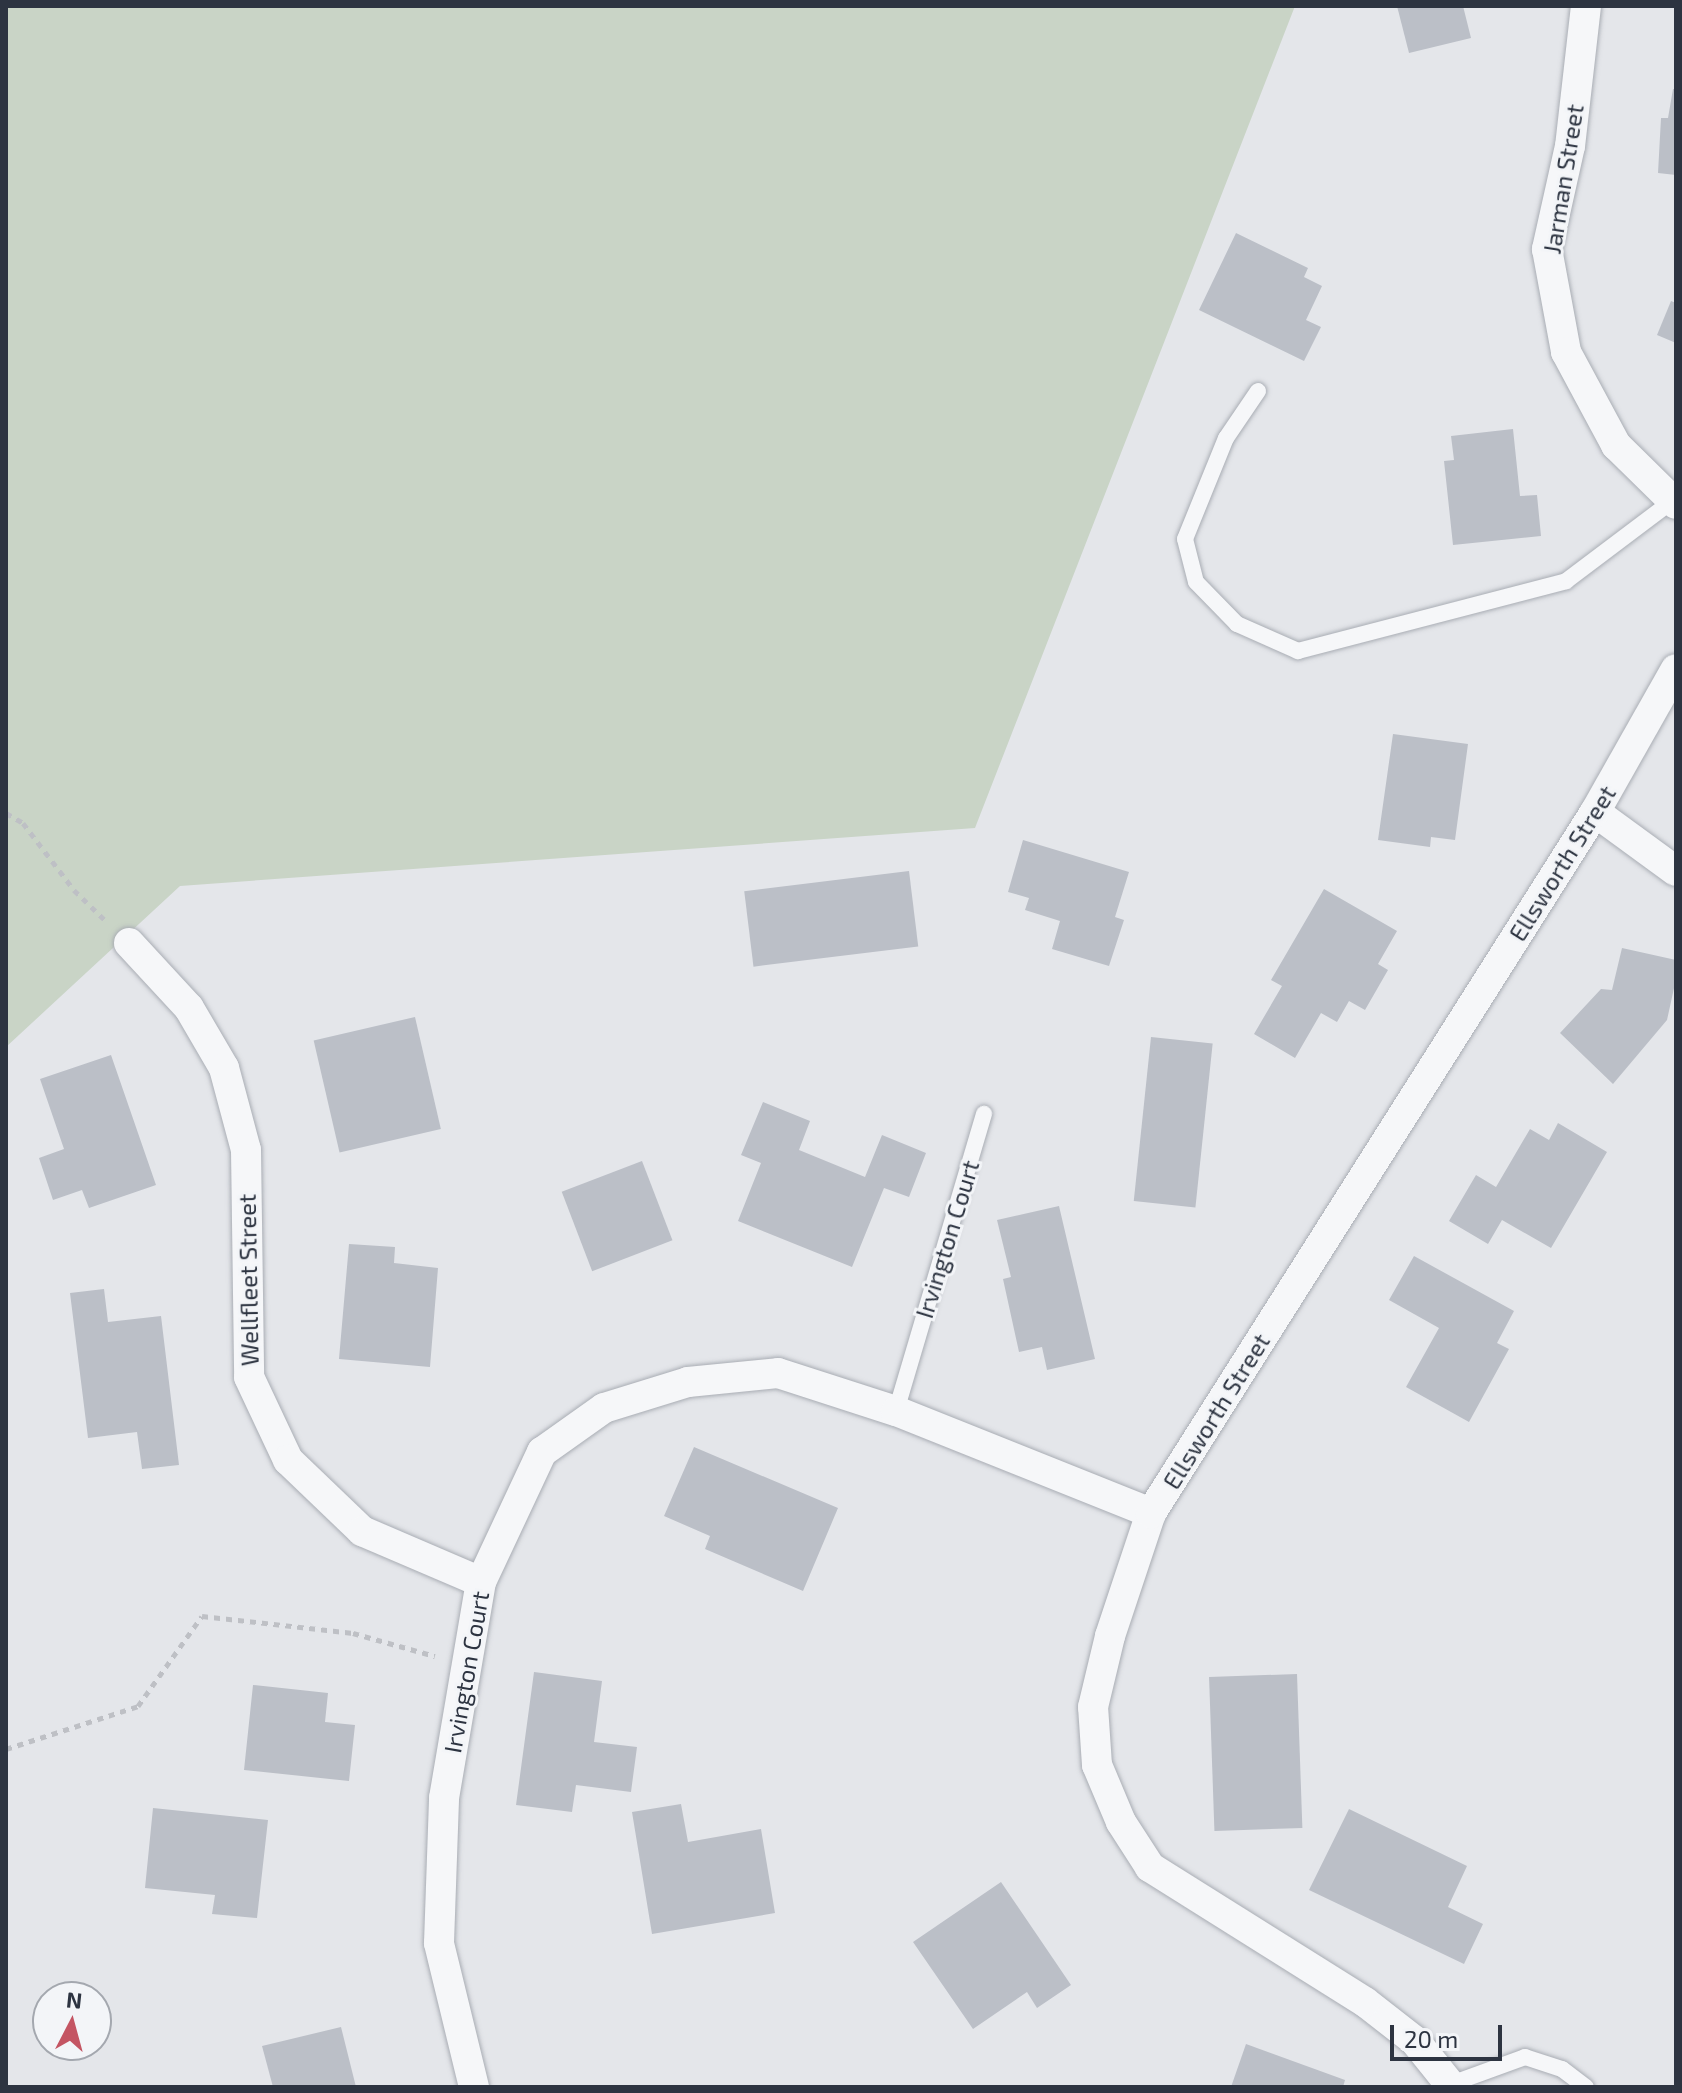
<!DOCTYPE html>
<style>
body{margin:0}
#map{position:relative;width:1682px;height:2093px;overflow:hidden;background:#e4e6ea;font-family:"Exo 2",sans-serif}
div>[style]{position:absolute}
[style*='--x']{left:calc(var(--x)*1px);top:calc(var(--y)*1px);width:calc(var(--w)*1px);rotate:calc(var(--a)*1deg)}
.green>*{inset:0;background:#c9d4c6}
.building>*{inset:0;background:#bbbfc7;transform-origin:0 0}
.path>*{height:5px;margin-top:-2.5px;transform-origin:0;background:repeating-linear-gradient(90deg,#bec0c5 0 6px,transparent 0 12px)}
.roads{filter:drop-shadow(0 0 2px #a9adb4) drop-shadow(0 0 2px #a9adb4)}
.lane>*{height:16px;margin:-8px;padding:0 8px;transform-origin:8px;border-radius:8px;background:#f6f7f9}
.street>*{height:30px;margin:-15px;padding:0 15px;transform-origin:15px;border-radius:15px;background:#f6f7f9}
span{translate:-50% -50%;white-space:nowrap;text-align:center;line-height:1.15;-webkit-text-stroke:6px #f3f5f8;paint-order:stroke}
.street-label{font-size:24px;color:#2d3441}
.frame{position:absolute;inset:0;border:8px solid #2d3441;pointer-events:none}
.north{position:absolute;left:32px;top:1981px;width:80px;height:80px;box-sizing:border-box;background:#f3f5f8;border:2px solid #a4a8af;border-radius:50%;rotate:6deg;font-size:22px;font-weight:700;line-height:32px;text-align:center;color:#2d3441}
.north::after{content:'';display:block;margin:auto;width:28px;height:36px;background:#c45563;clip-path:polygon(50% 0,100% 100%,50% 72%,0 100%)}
.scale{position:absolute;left:1390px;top:2025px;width:112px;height:36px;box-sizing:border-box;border:4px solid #2d3441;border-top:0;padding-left:10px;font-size:24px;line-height:28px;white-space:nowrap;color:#2d3441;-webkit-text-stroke:6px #f3f5f8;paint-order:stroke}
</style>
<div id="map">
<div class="green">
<i style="clip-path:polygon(6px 6px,1295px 6px,975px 828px,180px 886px,6px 1047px)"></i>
</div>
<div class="building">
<i style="clip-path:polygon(1397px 6px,1463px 6px,1471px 38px,1409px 53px)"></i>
<i style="clip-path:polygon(1673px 89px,1676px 89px,1676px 175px,1658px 173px,1661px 118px,1668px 118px)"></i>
<i style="clip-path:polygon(1236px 233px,1308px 268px,1304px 277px,1322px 286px,1306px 320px,1321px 327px,1304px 361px,1199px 310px)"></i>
<i style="clip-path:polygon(1671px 301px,1676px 303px,1676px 343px,1657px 335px)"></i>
<i style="clip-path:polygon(1513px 429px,1520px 496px,1537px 495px,1541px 536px,1453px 545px,1444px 461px,1454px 460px,1451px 436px)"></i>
<i style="clip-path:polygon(1393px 734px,1468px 744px,1455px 840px,1431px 837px,1430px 847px,1378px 840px)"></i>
<i style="clip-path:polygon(1023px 840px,1129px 872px,1115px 917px,1124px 920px,1109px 966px,1052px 949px,1060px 921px,1025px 910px,1029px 898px,1008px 892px)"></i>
<i style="left:909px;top:871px;width:76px;height:166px;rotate:83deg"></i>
<i style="clip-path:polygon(1324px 889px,1397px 931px,1378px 964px,1388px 970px,1365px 1010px,1349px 1001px,1337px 1022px,1321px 1013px,1295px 1058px,1254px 1034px,1282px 986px,1271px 980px)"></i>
<i style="clip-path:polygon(1622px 948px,1676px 960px,1676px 979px,1667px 1020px,1613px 1084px,1560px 1033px,1601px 989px,1612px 990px)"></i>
<i style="left:415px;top:1017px;width:115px;height:104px;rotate:77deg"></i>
<i style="left:1151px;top:1037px;width:62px;height:165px;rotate:6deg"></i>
<i style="clip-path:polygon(111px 1055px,156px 1185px,89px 1208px,82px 1190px,53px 1200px,39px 1158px,64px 1149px,40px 1079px)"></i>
<i style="clip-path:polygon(763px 1102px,810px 1121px,799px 1150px,865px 1177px,882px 1135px,926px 1153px,909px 1197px,884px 1188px,852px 1267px,738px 1221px,761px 1163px,741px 1155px)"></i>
<i style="clip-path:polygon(1558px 1123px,1607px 1152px,1551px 1248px,1502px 1220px,1488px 1244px,1449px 1221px,1476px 1175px,1496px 1187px,1530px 1129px,1549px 1140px)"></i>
<i style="left:642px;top:1161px;width:85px;height:86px;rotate:69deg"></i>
<i style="clip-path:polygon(1059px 1206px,1095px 1359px,1047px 1370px,1042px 1347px,1019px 1352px,1003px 1279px,1011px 1277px,997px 1220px)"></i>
<i style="clip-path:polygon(349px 1244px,395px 1247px,394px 1263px,438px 1268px,430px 1367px,339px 1359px)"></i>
<i style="clip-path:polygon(1414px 1256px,1514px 1311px,1497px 1343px,1509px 1349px,1469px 1422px,1406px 1387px,1439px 1328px,1389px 1300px)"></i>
<i style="clip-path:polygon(104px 1289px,108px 1322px,161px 1316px,179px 1465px,142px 1469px,137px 1432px,88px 1438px,70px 1293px)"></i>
<i style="clip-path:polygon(694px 1447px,838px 1508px,803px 1591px,705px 1549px,710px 1536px,664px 1516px)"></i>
<i style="clip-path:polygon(534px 1672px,602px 1681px,594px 1742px,637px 1747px,631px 1792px,576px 1785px,572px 1812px,516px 1805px)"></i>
<i style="left:1297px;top:1674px;width:154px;height:88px;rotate:88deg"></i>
<i style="clip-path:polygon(253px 1685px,328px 1693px,325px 1722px,355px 1725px,349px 1781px,244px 1770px)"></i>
<i style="clip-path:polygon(681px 1804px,688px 1842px,761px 1829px,775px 1913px,652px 1934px,632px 1812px)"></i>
<i style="clip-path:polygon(153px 1808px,268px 1820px,257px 1918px,212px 1914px,215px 1895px,145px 1888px)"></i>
<i style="clip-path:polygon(1349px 1809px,1467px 1866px,1448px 1907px,1483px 1924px,1464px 1964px,1309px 1890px)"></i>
<i style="clip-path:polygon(1001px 1882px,1071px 1985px,1037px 2008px,1027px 1992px,973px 2029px,913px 1942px)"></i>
<i style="clip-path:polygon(341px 2027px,356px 2087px,273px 2087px,262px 2046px)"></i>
<i style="clip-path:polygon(1246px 2044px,1345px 2080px,1343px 2087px,1231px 2087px)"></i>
</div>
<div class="path">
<i style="--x:6;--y:813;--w:20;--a:30"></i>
<i style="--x:23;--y:823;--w:84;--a:52.7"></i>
<i style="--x:74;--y:890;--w:43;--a:44.1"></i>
<i style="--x:6;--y:1749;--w:139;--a:-18"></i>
<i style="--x:138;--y:1706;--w:110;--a:-54.6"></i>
<i style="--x:202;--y:1616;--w:152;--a:6.4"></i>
<i style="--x:353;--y:1633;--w:85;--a:15.7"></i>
</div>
<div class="roads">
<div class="lane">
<i style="--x:1258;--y:391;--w:57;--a:124.2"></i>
<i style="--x:1226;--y:438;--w:109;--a:112.1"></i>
<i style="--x:1185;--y:539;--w:44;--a:75.7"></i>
<i style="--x:1196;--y:582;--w:59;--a:45.7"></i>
<i style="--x:1237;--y:624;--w:67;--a:23.9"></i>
<i style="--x:1298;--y:651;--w:277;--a:-14.6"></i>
<i style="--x:1566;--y:581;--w:131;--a:-37"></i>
<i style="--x:896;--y:1411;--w:310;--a:-73.5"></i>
<i style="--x:1451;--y:2084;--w:79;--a:-20"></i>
<i style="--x:1525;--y:2057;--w:39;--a:18"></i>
<i style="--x:1562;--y:2069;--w:30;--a:37"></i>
</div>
<div class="street">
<i style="--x:1586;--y:6;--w:141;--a:96.5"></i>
<i style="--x:1570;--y:146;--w:106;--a:102.6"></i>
<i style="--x:1547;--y:249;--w:105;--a:79.5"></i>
<i style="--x:1566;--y:352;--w:106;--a:61.7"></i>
<i style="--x:1616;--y:445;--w:84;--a:44.5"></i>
<i style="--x:1595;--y:812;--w:100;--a:36.1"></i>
<i style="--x:129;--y:943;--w:88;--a:47.3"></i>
<i style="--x:189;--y:1008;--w:69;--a:59.7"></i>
<i style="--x:224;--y:1068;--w:85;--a:75"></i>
<i style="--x:246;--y:1150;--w:227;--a:89.2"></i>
<i style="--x:249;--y:1377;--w:92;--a:64.8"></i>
<i style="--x:288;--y:1460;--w:103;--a:43.8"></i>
<i style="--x:362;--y:1531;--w:129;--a:23.2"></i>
<i style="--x:474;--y:2087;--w:148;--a:-103.7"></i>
<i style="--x:439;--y:1943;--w:145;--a:-88"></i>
<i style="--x:444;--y:1798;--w:219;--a:-80.3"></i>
<i style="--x:481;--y:1582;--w:144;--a:-64.9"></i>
<i style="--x:542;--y:1452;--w:76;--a:-35.4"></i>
<i style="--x:604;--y:1408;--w:88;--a:-17.2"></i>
<i style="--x:688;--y:1382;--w:90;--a:-5.7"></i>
<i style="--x:778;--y:1373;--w:124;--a:17.9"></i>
<i style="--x:896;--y:1411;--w:275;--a:21.8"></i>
<i style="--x:1452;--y:2087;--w:59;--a:-128.8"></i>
<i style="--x:1415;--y:2041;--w:63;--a:-142"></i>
<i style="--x:1365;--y:2002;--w:254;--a:-147.9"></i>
<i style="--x:1150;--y:1867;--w:54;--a:-122.8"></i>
<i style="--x:1121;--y:1822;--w:62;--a:-112.8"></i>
<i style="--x:1097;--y:1765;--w:58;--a:-93.9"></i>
<i style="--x:1093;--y:1707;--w:73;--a:-76.5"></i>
<i style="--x:1110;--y:1636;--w:130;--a:-71.6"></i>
<i style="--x:1151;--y:1513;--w:830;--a:-57.65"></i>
<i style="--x:1595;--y:812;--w:164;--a:-60.5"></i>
</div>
</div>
<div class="street-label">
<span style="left:1563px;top:179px;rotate:-81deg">Jarman Street</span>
<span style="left:1562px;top:863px;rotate:-58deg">Ellsworth Street</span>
<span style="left:947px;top:1239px;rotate:-73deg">Irvington Court</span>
<span style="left:248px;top:1280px;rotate:-91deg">Wellfleet Street</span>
<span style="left:1216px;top:1411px;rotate:-58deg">Ellsworth Street</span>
<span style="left:466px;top:1672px;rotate:-80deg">Irvington Court</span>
</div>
<div class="frame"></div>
<div class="north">N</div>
<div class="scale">20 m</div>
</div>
